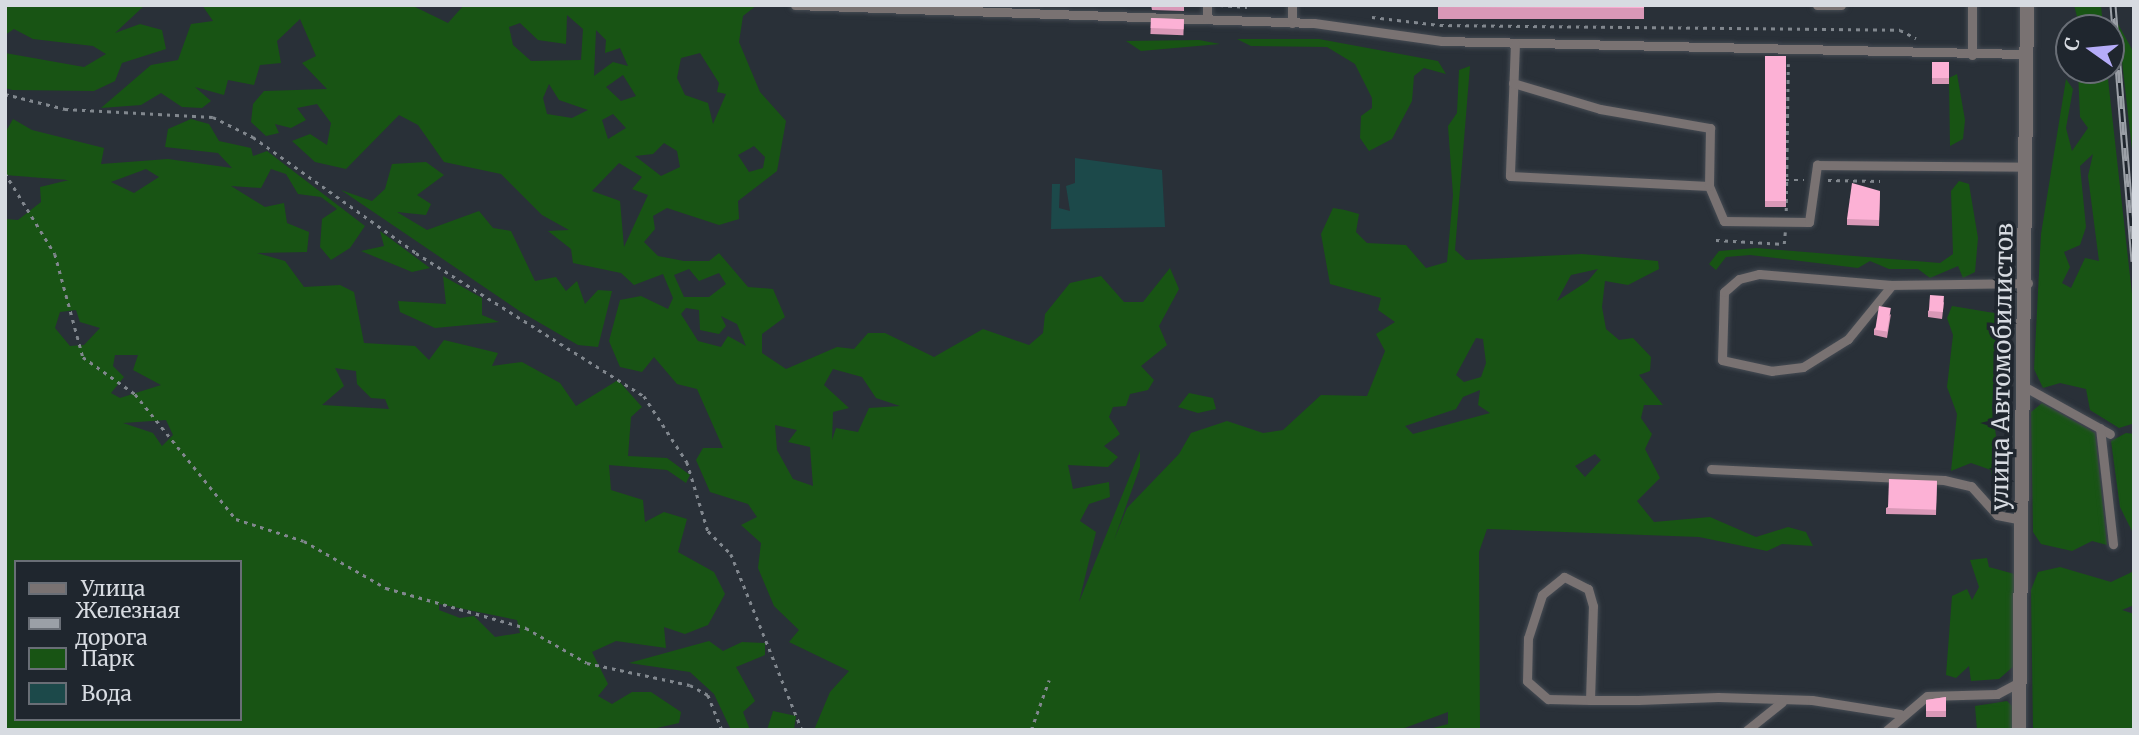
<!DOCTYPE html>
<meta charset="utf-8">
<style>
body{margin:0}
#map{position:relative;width:2139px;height:735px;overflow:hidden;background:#293038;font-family:Merriweather,serif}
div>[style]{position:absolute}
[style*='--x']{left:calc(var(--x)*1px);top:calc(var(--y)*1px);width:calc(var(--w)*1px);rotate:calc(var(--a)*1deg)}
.green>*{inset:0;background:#185414}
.water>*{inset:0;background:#1c494a}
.path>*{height:2.5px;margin-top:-1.25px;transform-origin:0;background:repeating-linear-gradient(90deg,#81878e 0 3.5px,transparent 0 8.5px)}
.roads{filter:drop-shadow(0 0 2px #454b53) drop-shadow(0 0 2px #454b53)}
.lane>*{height:9px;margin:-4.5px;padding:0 4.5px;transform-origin:4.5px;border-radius:4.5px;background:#797272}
.street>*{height:14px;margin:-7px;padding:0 7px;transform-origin:7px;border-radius:7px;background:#797272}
.rail>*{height:7px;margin-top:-3.5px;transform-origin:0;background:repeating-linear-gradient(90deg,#1f262e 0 13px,#9ba0a7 0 26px);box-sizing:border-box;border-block:2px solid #9ba0a7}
.wall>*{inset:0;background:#d998b7;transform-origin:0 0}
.building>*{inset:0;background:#fcb1d5;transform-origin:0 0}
span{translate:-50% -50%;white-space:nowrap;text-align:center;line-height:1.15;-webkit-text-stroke:7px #1f262e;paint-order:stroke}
.street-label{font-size:24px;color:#d7dbe1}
.frame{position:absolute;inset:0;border:7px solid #d7dbe1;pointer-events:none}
.legend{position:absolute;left:14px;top:560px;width:228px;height:161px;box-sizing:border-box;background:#1f262e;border:2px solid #696e76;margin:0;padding:9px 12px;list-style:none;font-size:21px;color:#d7dbe1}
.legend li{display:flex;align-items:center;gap:14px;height:35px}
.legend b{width:35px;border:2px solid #696e76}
.north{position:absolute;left:2055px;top:14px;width:70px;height:70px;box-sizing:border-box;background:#1f262e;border:2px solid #696e76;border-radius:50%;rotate:285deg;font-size:19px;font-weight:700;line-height:28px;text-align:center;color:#d7dbe1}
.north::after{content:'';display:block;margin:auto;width:24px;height:32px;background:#b5acf8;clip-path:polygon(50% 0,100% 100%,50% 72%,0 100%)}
</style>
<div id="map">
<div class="green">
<i style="clip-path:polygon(5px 5px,145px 5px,115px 33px,140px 24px,162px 30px,166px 49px,122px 63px,115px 81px,94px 91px,12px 90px,5px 88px,5px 53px,84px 67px,106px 54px,93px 46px,33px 39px,14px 29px,5px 35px)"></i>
<i style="clip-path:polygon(evenodd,202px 5px,411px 5px,448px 23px,464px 5px,757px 5px,743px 16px,739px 42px,760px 92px,786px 121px,777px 171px,738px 201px,739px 219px,719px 225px,667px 208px,653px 216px,655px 229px,644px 242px,658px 256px,684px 261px,709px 261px,719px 253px,748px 287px,773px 289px,785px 317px,762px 334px,762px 353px,786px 369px,837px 347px,854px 349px,868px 333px,885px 333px,934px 357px,983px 329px,1029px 345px,1043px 333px,1045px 314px,1070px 283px,1101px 276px,1124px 302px,1143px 302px,1170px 268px,1179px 289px,1159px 326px,1167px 345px,1141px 366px,1154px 380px,1148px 390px,1130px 394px,1126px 406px,1113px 407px,1109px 417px,1120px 434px,1104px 446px,1118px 457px,1108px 467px,1068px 465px,1073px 489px,1109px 482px,1110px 497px,1089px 504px,1080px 521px,1096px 532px,1079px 602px,1140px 451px,1140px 467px,1114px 540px,1127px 508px,1179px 454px,1191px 433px,1227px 421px,1263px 433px,1283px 430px,1321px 395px,1367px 396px,1385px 351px,1376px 334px,1395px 322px,1378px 310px,1381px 298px,1330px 284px,1321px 234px,1333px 208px,1345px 210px,1359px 214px,1356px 232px,1367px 243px,1406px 245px,1426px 268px,1447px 262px,1453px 195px,1448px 126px,1457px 113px,1459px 70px,1470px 66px,1455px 250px,1466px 260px,1582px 254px,1658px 261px,1659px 269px,1628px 285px,1605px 281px,1602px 307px,1606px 329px,1619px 340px,1633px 338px,1651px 357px,1650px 371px,1639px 375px,1663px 405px,1644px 405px,1641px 418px,1652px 434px,1645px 449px,1660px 478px,1637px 501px,1654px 522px,1710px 517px,1756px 537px,1788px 527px,1806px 532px,1813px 546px,1782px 544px,1767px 551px,1699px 537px,1487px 529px,1479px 552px,1480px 730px,1426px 730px,1448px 724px,1448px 712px,1399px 730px,814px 730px,830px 692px,849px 671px,789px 642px,799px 630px,774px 606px,758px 568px,761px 543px,741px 525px,757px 517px,748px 504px,710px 492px,696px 460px,703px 448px,723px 448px,697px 389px,677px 384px,654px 357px,642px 372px,620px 367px,609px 341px,620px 300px,641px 296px,668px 309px,673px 298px,663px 274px,634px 285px,621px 273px,573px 263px,571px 249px,548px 231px,569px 230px,542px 215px,501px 174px,444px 162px,418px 125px,399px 115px,346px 169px,315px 162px,292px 141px,310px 134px,327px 145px,331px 123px,317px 104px,297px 108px,306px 120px,291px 128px,275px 124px,279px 133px,266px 136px,251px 122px,253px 104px,264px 91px,327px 89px,302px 63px,316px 56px,300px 19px,277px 41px,281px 63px,260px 65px,254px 85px,228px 80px,224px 95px,195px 87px,211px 101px,202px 108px,182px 107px,161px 93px,141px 105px,101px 108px,151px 65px,178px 60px,191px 24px,213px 21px,202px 5px,567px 15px,583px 29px,581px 60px,531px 61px,513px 45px,509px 27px,520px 23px,538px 40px,566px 44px,567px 15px,202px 5px,596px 30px,606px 40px,605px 53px,620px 48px,628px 66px,613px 62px,594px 76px,596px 30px,202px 5px,700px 53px,719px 83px,717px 92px,726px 94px,713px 124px,708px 103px,685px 95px,677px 78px,681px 58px,700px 53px,202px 5px,623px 75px,636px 96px,621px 101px,606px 87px,623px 75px,202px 5px,549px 84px,559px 100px,588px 110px,572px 118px,547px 114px,543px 98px,549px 84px,202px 5px,613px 114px,626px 128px,608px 139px,602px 120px,613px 114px,202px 5px,664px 143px,677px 151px,680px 167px,661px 176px,635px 156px,653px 154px,664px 143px,202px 5px,754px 146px,765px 157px,763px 168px,749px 172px,738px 155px,754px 146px,202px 5px,619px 163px,642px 177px,632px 189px,648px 195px,624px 247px,620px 201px,592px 191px,619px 163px,202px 5px,689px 269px,699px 281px,719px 273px,726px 284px,709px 297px,684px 297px,674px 275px,689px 269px,202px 5px,1598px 269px,1588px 281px,1557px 301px,1571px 275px,1598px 269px,202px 5px,686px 308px,699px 310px,700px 330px,719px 334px,726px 326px,721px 316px,737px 324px,746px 346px,728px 336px,721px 347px,698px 341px,681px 314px,686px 308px,202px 5px,1476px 338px,1483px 339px,1486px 363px,1481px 377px,1464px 382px,1456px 375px,1476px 338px,202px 5px,833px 369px,862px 377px,876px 398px,900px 406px,869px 408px,858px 432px,836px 428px,832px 440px,833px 412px,849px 408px,824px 385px,833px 369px,202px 5px,1480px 390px,1478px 405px,1490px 413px,1413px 434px,1405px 426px,1456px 409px,1463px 397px,1480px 390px,202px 5px,775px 425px,797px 430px,788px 442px,810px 447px,813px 486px,793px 479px,777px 450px,775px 425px,202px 5px,1595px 454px,1601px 460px,1585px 477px,1575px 466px,1595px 454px)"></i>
<i style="clip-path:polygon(2074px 5px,2101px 5px,2103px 28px,2080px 28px)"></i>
<i style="clip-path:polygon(2118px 24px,2134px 53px,2134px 167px,2122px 61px)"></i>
<i style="clip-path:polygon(1237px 39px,1319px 39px,1438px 61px,1446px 74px,1424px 68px,1414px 76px,1412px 101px,1392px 139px,1369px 151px,1360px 138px,1361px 116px,1372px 108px,1372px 98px,1355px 64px,1327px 47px,1251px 46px)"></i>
<i style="clip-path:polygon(1199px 40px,1220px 44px,1141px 51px,1126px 41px)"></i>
<i style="clip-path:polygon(evenodd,2078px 70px,2107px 70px,2134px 312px,2134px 431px,2132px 424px,2119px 428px,2090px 410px,2086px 389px,2060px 383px,2043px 388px,2034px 369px,2041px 234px,2066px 79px,2073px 89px,2066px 128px,2072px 151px,2088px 128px,2080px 117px,2078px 70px,2093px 154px,2088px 176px,2099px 261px,2085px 258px,2071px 288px,2062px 283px,2070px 267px,2064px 252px,2080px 245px,2086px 227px,2080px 166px,2093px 154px)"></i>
<i style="clip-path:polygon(1957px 74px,1965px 120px,1963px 139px,1950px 146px,1949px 78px)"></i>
<i style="clip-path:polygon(evenodd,13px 119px,32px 130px,104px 148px,101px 164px,168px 159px,232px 168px,218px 153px,165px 147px,168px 129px,191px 119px,209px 124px,219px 141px,251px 148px,253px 156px,267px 151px,365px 226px,350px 248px,331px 260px,320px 247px,322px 219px,337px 209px,321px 197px,298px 194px,286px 174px,271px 169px,261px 188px,231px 186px,265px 207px,284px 203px,287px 223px,309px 232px,307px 252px,257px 253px,285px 261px,304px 287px,340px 285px,354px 292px,364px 343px,415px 346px,429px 360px,444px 340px,498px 353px,492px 366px,522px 362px,560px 383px,576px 406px,618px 380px,642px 407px,631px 417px,628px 456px,667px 458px,690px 475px,686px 483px,667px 470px,609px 465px,611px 490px,643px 500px,645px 522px,664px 512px,687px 519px,678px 552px,714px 572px,725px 594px,708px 625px,685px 634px,664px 627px,666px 648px,616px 641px,592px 652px,608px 684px,598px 696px,612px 704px,632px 692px,651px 692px,681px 712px,679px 723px,648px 730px,5px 730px,5px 219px,18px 220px,41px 202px,40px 187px,69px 180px,5px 175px,5px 133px,13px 119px,146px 169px,159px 177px,134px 193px,111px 182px,146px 169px,13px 119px,76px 310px,80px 322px,100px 328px,84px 345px,70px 346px,55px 328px,60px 312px,76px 310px,13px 119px,115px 355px,138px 355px,133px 370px,161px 385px,120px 398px,111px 393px,124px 377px,113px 366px,115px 355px,13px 119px,335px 368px,356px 371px,357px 384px,371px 398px,385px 399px,389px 409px,322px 405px,344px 386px,335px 368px,13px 119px,166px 420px,173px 435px,162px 446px,153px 433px,123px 423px,166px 420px,13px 119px,16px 562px,240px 562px,240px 719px,16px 719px,16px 562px,13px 119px,439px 604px,517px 620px,520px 633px,495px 637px,474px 616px,460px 618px,439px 610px,439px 604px)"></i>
<i style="clip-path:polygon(426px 162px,444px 175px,417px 195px,431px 204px,426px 215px,397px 212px,427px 230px,479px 211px,493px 228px,511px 231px,535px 281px,556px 277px,566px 291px,577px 281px,585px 304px,598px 290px,612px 291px,598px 347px,578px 345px,521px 312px,341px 190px,372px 201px,385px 189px,392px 164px)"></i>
<i style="clip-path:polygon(1959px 181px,1969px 184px,1978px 238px,1975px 272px,1963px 278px,1958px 266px,1930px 278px,1918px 269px,1889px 269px,1870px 261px,1858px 268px,1750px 255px,1726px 257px,1716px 270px,1709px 264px,1719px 251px,1756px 248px,1940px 263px,1953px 254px,1951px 191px)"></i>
<i style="clip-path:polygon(380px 231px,430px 268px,412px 272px,361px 251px,384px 246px)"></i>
<i style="clip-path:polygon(443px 276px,482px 298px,482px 315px,499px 322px,435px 328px,400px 312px,398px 301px,446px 304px)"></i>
<i style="clip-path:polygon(1952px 306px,2000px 314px,1992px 407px,2005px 501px,1995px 499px,1991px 470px,1971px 463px,1951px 471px,1957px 414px,1947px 387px,1953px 335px,1947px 318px)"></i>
<i style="clip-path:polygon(1189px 393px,1213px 398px,1216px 409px,1198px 413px,1178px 407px)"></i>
<i style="clip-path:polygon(2042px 403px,2095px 433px,2107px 545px,2092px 541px,2072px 551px,2041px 544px,2033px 532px,2031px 412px)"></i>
<i style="clip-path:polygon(2126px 433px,2134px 434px,2134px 535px,2120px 507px,2111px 441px)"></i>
<i style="clip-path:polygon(1987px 558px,1989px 567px,2018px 575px,2015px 665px,1999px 679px,1971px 681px,1969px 666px,1956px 678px,1946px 675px,1952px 596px,1967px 589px,1972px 600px,1979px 587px,1970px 560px)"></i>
<i style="clip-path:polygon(2060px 567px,2111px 582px,2132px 572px,2134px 605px,2122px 610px,2134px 614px,2134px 730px,2033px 730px,2031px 590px,2038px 572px)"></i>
<i style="clip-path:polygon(709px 641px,723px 651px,742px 642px,765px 643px,765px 655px,736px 667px,755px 701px,743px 712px,750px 730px,731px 730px,714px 694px,690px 672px,629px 663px)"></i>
<i style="clip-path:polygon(2007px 701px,2017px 711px,2013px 730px,1977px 730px,1975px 706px)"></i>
<i style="clip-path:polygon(773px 711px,796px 716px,794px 730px,767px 730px)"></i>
</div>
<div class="water">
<i style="clip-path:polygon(1075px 158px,1162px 170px,1165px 227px,1051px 229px,1052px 184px,1060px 184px,1059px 208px,1070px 211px,1066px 186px,1075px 183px)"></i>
</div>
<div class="path">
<i style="--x:1220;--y:5;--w:27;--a:4"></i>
<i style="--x:1372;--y:17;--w:68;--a:6.7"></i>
<i style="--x:1440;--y:25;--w:460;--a:0.6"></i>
<i style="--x:1900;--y:30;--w:18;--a:27"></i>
<i style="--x:5;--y:94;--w:62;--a:14"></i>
<i style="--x:65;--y:109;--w:148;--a:3.1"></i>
<i style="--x:213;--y:117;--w:45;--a:26.6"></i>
<i style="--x:253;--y:137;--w:200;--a:35.4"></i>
<i style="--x:416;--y:253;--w:269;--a:32.1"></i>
<i style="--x:644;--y:396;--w:79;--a:56.9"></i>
<i style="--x:687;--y:462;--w:72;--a:73.1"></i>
<i style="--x:708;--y:531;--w:33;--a:45"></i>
<i style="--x:731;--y:554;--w:190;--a:68"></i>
<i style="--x:5;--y:173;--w:95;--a:58.3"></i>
<i style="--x:55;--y:254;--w:107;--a:74.8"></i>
<i style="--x:83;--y:357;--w:64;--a:35.4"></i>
<i style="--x:135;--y:394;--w:161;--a:51.1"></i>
<i style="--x:236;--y:519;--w:71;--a:17.9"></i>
<i style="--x:304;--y:541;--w:95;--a:29.8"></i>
<i style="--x:386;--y:588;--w:146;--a:15.9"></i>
<i style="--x:526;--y:628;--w:70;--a:29.8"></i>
<i style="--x:587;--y:663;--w:105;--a:12.1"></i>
<i style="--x:690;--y:685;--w:21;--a:29"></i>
<i style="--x:708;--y:695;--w:38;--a:68"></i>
<i style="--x:1786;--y:180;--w:18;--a:0"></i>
<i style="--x:1828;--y:180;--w:52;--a:1.1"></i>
<i style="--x:1786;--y:211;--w:147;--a:-89.2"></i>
<i style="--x:1716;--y:240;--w:68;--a:3.4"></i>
<i style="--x:1784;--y:244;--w:12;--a:-85"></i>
<i style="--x:1031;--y:730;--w:53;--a:-70.2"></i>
</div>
<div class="roads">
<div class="lane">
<i style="--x:795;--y:5;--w:519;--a:1.99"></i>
<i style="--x:1314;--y:23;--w:129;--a:8"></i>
<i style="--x:1442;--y:41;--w:584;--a:1.28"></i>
<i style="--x:1207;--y:5;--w:14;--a:90"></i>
<i style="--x:1292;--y:5;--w:18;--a:90"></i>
<i style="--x:1817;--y:5;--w:24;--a:0"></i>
<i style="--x:1515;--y:43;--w:133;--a:92.2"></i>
<i style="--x:1510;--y:176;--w:199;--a:2.9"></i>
<i style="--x:1709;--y:186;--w:38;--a:67"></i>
<i style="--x:1724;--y:221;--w:85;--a:0.7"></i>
<i style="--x:1809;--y:222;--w:58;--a:-82"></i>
<i style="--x:1817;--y:165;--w:210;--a:0.5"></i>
<i style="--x:1972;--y:55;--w:50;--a:-90"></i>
<i style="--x:1513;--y:83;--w:91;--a:16.6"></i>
<i style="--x:1600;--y:109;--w:112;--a:9.8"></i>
<i style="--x:1710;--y:128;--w:58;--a:91"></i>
<i style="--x:1892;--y:285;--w:70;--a:129.2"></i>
<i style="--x:1848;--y:339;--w:53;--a:148.1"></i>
<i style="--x:1803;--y:367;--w:31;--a:173"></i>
<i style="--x:1772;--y:371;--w:51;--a:-167.6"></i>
<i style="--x:1722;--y:360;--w:68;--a:-88.3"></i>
<i style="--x:1724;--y:292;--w:20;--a:-41"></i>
<i style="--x:1739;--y:279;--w:21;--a:-14"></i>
<i style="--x:1759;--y:274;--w:133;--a:4.7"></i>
<i style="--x:1892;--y:285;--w:136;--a:-0.8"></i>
<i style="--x:2025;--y:387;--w:97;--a:28.9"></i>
<i style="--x:2100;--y:428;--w:117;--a:83.6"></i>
<i style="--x:1711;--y:469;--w:233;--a:2.7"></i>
<i style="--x:1944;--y:480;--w:28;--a:13"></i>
<i style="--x:1971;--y:486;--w:39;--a:48"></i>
<i style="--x:1997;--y:515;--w:26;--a:11"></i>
<i style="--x:1590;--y:700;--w:94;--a:-88.2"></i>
<i style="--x:1593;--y:606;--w:18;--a:-106"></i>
<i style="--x:1588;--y:589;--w:27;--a:-153"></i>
<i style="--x:1564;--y:577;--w:28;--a:141"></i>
<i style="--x:1542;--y:595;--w:45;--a:108"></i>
<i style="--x:1528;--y:638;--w:43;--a:91.3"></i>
<i style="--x:1527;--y:681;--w:28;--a:41"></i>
<i style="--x:1548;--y:699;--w:42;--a:1.4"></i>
<i style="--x:1590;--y:700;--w:48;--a:0"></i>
<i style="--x:1638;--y:700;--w:80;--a:-2.1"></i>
<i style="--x:1718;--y:697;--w:94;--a:1.8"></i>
<i style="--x:1812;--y:700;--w:89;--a:9"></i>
<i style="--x:1747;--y:730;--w:45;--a:-38.7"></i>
<i style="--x:1887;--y:730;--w:52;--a:-40.4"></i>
<i style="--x:1927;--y:696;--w:70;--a:-1.6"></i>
<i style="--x:1997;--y:694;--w:26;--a:-28"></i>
</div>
<div class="street">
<i style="--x:2019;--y:730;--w:725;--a:-89.37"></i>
</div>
</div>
<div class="rail">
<i style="--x:2113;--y:5;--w:257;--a:85.3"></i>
</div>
<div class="wall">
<i style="clip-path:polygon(1151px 5px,1184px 5px,1184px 11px,1152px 10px)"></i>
<i style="left:1438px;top:5px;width:206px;height:14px"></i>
<i style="left:1151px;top:18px;width:33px;height:16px;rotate:2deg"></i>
<i style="left:1765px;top:56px;width:21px;height:151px"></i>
<i style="left:1949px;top:62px;width:22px;height:17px;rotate:90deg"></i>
<i style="clip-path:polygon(1880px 191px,1879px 226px,1847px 225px,1847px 219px)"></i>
<i style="clip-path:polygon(1944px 302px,1942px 319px,1928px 317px,1928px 311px)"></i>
<i style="clip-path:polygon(1891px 314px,1887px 338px,1874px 335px,1874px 329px)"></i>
<i style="clip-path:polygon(1937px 481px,1936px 515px,1886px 514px,1886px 508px)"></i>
<i style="clip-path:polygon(1946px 697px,1946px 717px,1926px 717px,1926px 700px)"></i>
</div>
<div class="building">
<i style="clip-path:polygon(1438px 5px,1644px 5px,1644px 8px,1438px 7px)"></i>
<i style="left:1151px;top:18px;width:33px;height:10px;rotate:2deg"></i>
<i style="left:1765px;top:56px;width:21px;height:145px"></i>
<i style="left:1949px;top:62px;width:16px;height:17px;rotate:90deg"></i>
<i style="clip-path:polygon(1852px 183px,1880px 191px,1879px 220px,1847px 219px)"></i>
<i style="left:1930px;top:295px;width:14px;height:16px;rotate:4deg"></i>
<i style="left:1879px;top:306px;width:12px;height:24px;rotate:9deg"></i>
<i style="left:1889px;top:479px;width:48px;height:29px;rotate:2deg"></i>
<i style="clip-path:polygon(1946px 697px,1946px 711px,1926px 711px,1926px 700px)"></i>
</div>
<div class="street-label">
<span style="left:2002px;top:367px;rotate:-89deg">улица Автомобилистов</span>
</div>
<div class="frame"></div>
<ul class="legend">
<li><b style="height:9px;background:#797272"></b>Улица</li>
<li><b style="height:9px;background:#9ba0a7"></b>Железная дорога</li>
<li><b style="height:19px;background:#185414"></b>Парк</li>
<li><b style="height:19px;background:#1c494a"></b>Вода</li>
</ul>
<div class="north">С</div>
</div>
